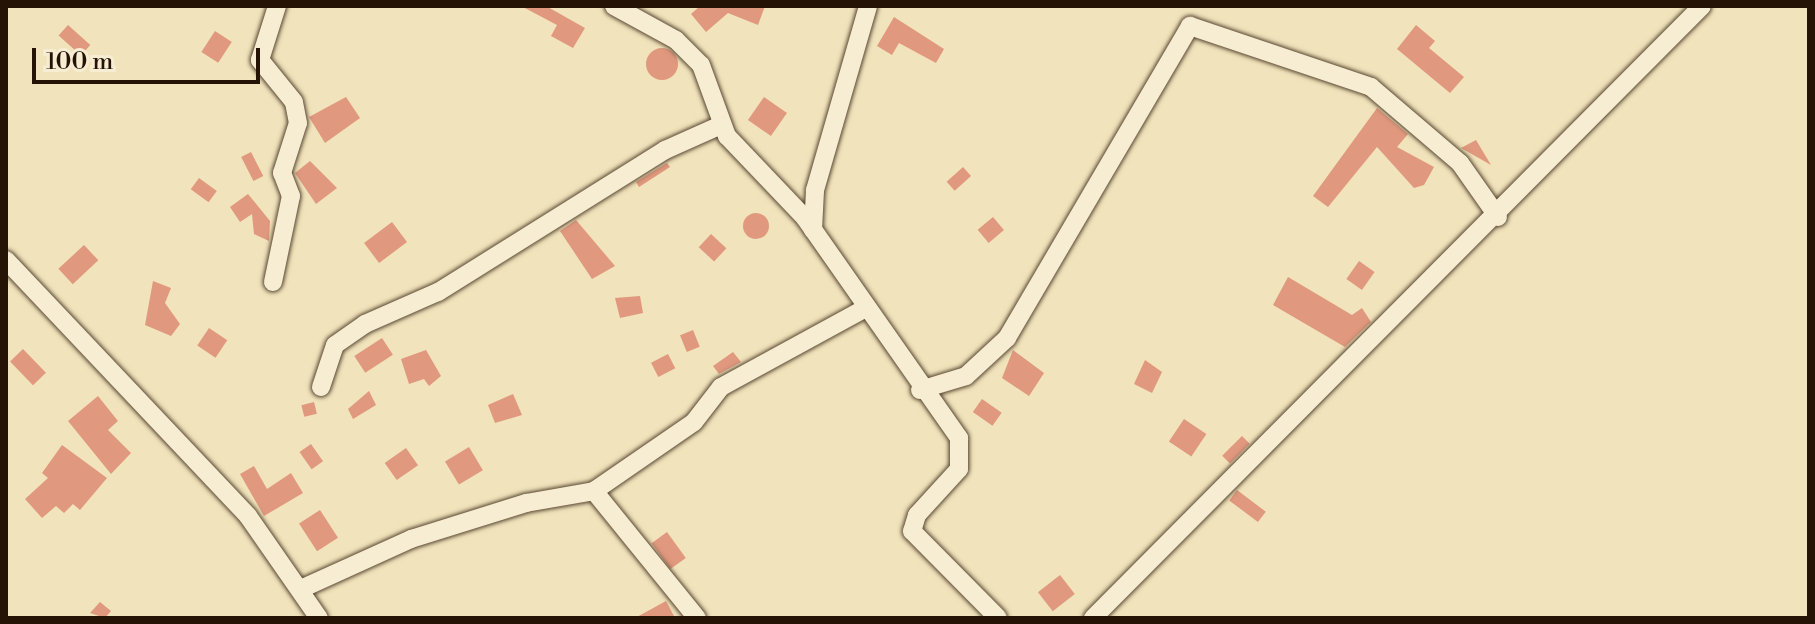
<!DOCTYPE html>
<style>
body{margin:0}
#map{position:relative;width:1815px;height:624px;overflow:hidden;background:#f1e3bb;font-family:"Libre Bodoni",serif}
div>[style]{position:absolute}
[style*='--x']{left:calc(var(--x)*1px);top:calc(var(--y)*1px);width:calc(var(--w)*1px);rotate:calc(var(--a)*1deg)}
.building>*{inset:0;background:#e0987e;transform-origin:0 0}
.round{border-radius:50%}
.roads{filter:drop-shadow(0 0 2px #584732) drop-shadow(0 0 2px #584732)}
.minor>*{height:18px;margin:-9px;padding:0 9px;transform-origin:9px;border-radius:9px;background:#f6edd3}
span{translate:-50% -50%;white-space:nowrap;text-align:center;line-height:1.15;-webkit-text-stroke:7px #f6edd3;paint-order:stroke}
.frame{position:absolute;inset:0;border:8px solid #251305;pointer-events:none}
.scale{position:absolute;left:32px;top:48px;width:228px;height:36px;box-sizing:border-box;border:4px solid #251305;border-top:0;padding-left:10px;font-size:24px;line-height:28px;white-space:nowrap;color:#251305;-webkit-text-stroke:6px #f6edd3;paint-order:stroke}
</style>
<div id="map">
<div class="building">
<i style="clip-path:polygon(521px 6px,546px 6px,585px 28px,573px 48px,551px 36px,557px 25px)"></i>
<i style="clip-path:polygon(700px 6px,765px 6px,758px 25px,728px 13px,706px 32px,691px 14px)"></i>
<i style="clip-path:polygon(894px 17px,944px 49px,936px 63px,899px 43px,892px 55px,877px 46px)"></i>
<i style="left:68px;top:25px;width:30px;height:14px;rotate:42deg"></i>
<i style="clip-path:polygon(1416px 25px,1435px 41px,1429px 48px,1464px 77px,1450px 93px,1397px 49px)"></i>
<i style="left:215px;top:31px;width:20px;height:25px;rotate:33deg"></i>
<i class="round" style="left:646px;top:48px;width:32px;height:32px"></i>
<i style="clip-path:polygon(346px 97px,360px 118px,325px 143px,309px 117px)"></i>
<i style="left:764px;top:97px;width:28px;height:28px;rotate:35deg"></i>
<i style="clip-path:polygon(1377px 108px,1408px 134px,1397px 147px,1434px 167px,1424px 185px,1414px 188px,1377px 147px,1328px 207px,1313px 196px)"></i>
<i style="clip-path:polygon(1476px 140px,1491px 165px,1461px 148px)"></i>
<i style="left:251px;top:152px;width:27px;height:11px;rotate:63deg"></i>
<i style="clip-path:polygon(310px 161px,337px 188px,316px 204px,295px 173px)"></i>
<i style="clip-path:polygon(667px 163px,670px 167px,639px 187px,636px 182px)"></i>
<i style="left:963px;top:167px;width:12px;height:22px;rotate:48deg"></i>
<i style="left:199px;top:178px;width:22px;height:14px;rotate:36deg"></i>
<i style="clip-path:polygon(248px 194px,270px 221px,269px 241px,254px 234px,252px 214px,240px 222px,230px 207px)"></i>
<i class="round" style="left:743px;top:213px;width:26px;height:26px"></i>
<i style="left:993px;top:217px;width:17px;height:20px;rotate:50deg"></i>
<i style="clip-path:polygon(576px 220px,615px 266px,592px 279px,560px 231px)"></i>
<i style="left:392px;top:222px;width:25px;height:35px;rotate:53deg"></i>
<i style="left:711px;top:234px;width:21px;height:18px;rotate:43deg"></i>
<i style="left:84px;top:245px;width:21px;height:35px;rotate:47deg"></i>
<i style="left:1359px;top:261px;width:19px;height:22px;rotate:35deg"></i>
<i style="clip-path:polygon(1288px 277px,1352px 315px,1362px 308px,1371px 322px,1345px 347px,1273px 305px)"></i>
<i style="clip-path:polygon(153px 281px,171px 288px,165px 303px,180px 324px,171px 336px,145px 325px)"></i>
<i style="clip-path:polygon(640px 296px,643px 313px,620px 318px,615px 298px)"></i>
<i style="left:209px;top:328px;width:22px;height:21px;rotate:34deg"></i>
<i style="left:693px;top:330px;width:18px;height:14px;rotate:68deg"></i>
<i style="left:382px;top:338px;width:20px;height:33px;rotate:57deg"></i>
<i style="left:23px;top:349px;width:33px;height:18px;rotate:46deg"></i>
<i style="clip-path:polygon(426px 350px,441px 376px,429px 386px,424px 379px,409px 384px,401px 359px)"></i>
<i style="clip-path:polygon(1013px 350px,1044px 373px,1029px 396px,1002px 378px)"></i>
<i style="clip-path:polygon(733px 352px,741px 362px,719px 374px,713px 366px)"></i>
<i style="left:668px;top:354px;width:16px;height:19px;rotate:63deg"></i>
<i style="clip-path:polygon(1145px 360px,1162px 372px,1152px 393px,1134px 384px)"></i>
<i style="clip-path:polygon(369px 391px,376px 405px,353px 419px,348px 409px)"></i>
<i style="clip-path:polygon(513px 394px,522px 415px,495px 423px,488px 405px)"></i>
<i style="clip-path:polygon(98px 396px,118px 421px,108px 430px,131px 453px,111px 474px,68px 421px)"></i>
<i style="left:982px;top:399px;width:24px;height:16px;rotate:35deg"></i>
<i style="left:314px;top:402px;width:12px;height:13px;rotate:76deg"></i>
<i style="left:1184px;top:419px;width:27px;height:27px;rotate:34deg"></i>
<i style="left:1242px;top:436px;width:11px;height:28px;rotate:45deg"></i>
<i style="left:311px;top:444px;width:21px;height:14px;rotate:55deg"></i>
<i style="clip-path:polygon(62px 445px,107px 478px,80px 510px,73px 504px,64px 513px,56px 506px,42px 518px,25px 499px,48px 478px,42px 473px)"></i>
<i style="left:469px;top:447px;width:27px;height:28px;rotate:59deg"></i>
<i style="left:406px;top:448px;width:21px;height:26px;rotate:55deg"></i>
<i style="clip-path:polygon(254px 466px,267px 489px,291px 473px,303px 493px,264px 516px,240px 474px)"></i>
<i style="left:1237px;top:490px;width:36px;height:13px;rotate:37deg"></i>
<i style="left:320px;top:510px;width:33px;height:25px;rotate:57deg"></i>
<i style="left:667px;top:532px;width:32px;height:19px;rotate:54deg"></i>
<i style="left:1060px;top:575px;width:24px;height:28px;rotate:52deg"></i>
<i style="clip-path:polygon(666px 601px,675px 618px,635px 618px)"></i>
<i style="clip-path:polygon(100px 602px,111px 611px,105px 618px,90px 613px)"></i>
</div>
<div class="roads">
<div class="minor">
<i style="--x:614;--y:6;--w:71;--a:28.7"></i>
<i style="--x:676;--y:40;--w:35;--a:45"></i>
<i style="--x:701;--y:65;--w:76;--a:69.9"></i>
<i style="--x:727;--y:136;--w:113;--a:46.4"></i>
<i style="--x:805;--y:218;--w:269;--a:55"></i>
<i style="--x:959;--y:438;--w:31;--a:90"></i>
<i style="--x:959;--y:469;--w:62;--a:132.4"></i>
<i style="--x:917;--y:515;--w:17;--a:107"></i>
<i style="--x:912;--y:531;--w:122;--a:45.3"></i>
<i style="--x:813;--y:230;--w:40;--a:-87.1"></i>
<i style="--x:815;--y:190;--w:191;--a:-73.9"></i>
<i style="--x:6;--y:260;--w:352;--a:46.6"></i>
<i style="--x:248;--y:516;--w:124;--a:55.2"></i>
<i style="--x:273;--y:282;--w:88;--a:-78.2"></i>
<i style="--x:291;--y:196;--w:25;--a:-111"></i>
<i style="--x:282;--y:173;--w:52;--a:-72.3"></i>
<i style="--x:298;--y:123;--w:21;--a:-101"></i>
<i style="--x:294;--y:102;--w:54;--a:-129"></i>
<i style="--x:260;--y:60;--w:57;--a:-72.5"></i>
<i style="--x:321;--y:387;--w:44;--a:-71.6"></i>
<i style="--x:335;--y:345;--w:37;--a:-35"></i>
<i style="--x:365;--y:324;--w:80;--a:-23.7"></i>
<i style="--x:438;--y:292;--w:268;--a:-32"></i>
<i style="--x:665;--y:150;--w:61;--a:-24.1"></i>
<i style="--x:920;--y:390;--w:48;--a:-16.9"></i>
<i style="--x:966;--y:376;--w:56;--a:-42.8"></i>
<i style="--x:1007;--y:338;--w:362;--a:-59.6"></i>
<i style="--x:1190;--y:26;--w:191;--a:18.6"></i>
<i style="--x:1371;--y:87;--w:117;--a:40.5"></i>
<i style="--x:1460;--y:163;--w:66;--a:54.9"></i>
<i style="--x:594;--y:491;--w:121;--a:-34.6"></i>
<i style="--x:694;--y:422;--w:44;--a:-52.4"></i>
<i style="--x:721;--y:387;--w:163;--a:-28.6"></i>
<i style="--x:303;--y:588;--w:119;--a:-24.4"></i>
<i style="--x:411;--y:539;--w:121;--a:-17.4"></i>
<i style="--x:526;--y:503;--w:69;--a:-10"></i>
<i style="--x:594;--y:491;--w:164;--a:51"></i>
<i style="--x:1093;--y:618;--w:863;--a:-45.14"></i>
</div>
</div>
<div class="frame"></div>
<div class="scale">100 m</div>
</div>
